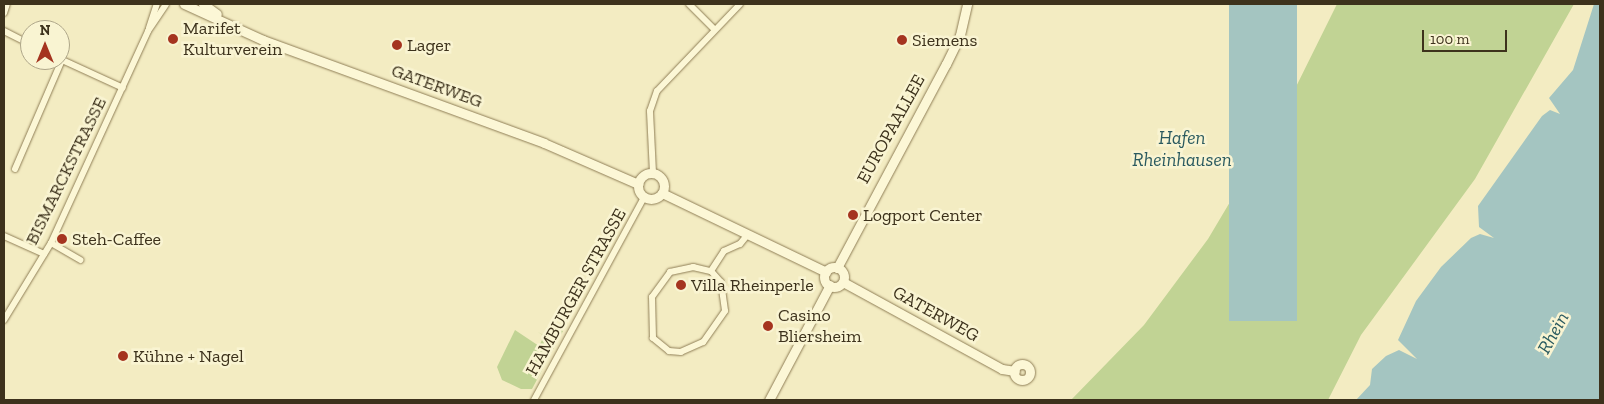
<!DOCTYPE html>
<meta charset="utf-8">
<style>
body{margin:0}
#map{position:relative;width:1604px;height:404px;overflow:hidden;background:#f3ecc2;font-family:"Zilla Slab",serif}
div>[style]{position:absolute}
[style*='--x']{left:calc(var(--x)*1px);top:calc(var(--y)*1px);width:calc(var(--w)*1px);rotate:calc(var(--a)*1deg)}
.green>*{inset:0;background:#c1d394}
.water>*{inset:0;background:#a4c5c1;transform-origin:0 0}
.roads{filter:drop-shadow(0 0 1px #8f7e56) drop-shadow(0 0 1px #8f7e56)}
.street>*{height:6px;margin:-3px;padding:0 3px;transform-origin:3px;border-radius:3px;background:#fcf7d6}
.secondary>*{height:9px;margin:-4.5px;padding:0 4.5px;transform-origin:4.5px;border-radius:4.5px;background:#fcf7d6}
.secondary>.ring{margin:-4.5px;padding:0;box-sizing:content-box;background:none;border:9px solid #fcf7d6;border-radius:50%}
.dots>*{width:14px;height:14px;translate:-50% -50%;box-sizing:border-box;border:2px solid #f9f4d2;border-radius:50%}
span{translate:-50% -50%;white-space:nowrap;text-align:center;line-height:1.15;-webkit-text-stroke:5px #f9f4d2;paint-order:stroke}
.poi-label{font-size:18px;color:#3d321c}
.left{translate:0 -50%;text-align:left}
.street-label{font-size:18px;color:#3d321c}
.water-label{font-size:19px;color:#2a5a5f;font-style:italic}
.frame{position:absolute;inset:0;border:5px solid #3d321c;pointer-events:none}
.north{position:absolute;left:20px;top:20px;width:50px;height:50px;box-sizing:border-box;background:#f9f4d2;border:1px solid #aea689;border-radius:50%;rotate:0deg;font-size:14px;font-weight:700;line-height:20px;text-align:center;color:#3d321c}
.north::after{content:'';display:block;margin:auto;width:18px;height:22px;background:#a5341f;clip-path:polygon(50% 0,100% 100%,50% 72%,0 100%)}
.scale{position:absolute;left:1422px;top:30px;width:85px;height:22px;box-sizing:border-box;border:2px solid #3d321c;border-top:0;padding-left:6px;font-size:15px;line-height:18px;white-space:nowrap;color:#3d321c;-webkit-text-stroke:4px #f9f4d2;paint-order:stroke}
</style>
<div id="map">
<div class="green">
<i style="clip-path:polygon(1337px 4px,1574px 4px,1475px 179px,1361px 335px,1328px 400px,1071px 400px,1144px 325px,1208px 239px,1284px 111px)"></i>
<i style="clip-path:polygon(553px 325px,563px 331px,532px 389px,521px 389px,502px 380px,497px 367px,515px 330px,539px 346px,544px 336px,538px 332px,547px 337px)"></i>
</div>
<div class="water">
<i style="left:1229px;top:4px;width:68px;height:317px"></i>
<i style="clip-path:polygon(1594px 4px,1600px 4px,1600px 400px,1356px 400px,1370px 385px,1372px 369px,1386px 356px,1399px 350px,1417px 359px,1398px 340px,1416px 301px,1441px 267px,1471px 238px,1480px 234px,1494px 238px,1479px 227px,1478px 206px,1542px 116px,1550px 110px,1560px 114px,1549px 98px,1573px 70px)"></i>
</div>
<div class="roads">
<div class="street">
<i style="--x:689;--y:4;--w:35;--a:45"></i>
<i style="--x:4;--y:13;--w:9;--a:-72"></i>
<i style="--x:149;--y:28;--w:25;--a:-72"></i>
<i style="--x:4;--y:31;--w:29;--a:27"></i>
<i style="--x:60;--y:59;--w:69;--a:24.7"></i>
<i style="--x:15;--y:169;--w:119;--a:-66.7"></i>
<i style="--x:653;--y:173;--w:62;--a:-92.8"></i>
<i style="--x:650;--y:111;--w:21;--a:-71"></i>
<i style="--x:657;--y:91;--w:120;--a:-46.3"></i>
<i style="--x:4;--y:236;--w:44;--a:24.2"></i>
<i style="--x:51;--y:243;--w:34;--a:30"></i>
<i style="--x:693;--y:267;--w:18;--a:13"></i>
<i style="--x:711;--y:271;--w:15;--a:48"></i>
<i style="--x:721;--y:282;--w:29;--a:82"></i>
<i style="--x:725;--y:311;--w:38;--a:125"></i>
<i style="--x:703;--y:342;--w:24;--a:156"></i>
<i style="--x:681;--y:352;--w:12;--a:-175"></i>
<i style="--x:669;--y:351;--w:21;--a:-141"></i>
<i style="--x:653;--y:338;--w:41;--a:-91.4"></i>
<i style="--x:652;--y:297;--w:31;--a:-54"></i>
<i style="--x:670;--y:272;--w:24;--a:-12"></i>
<i style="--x:711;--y:271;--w:24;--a:-57"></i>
<i style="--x:724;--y:251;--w:17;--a:-24"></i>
<i style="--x:740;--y:244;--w:13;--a:-51"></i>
<i style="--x:4;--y:320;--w:90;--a:-58.6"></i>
<i style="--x:51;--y:243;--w:233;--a:-65.4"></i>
<i style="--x:148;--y:31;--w:32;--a:-56"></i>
<i style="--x:534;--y:400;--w:231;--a:-61.5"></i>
</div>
<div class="secondary">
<i style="--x:184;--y:4;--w:87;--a:24.5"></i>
<i style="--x:263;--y:40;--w:299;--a:20.1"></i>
<i style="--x:544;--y:143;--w:103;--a:23.6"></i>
<i style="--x:203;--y:4;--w:17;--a:36"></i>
<i class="ring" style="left:638px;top:173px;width:17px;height:17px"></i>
<i style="--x:662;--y:193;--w:182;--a:25.7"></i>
<i class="ring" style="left:824px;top:267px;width:11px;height:11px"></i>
<i style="--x:837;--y:268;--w:231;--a:-61.9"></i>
<i style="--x:946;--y:64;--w:32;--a:-64"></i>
<i style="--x:960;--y:35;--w:32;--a:-77"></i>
<i style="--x:843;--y:282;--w:181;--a:28.7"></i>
<i style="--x:1002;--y:369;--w:13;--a:9"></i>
<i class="ring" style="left:1014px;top:364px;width:7px;height:7px"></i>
<i style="--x:769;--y:400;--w:130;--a:-62.1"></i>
</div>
</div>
<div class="dots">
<i style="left:173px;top:39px;background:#a5341f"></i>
<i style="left:902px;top:40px;background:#a5341f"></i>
<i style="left:397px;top:45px;background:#a5341f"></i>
<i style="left:853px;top:215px;background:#a5341f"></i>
<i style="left:62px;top:239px;background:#a5341f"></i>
<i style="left:681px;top:285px;background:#a5341f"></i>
<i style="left:768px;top:326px;background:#a5341f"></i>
<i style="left:123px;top:356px;background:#a5341f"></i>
</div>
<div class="poi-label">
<span class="left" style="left:183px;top:39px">Marifet<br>Kulturverein</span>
<span class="left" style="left:912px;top:40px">Siemens</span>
<span class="left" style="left:407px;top:45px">Lager</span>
<span class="left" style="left:863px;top:215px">Logport Center</span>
<span class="left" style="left:72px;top:239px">Steh-Caffee</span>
<span class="left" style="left:691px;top:285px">Villa Rheinperle</span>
<span class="left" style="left:778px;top:326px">Casino<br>Bliersheim</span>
<span class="left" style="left:133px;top:356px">Kühne + Nagel</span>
</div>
<div class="street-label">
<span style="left:437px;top:86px;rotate:20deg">GATERWEG</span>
<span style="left:891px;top:129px;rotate:-61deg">EUROPAALLEE</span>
<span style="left:66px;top:171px;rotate:-64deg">BISMARCKSTRASSE</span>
<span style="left:576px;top:292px;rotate:-61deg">HAMBURGER STRASSE</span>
<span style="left:936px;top:314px;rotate:29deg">GATERWEG</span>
</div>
<div class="water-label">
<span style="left:1182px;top:149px">Hafen<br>Rheinhausen</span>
<span style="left:1553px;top:333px;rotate:-61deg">Rhein</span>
</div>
<div class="frame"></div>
<div class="north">N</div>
<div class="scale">100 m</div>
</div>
